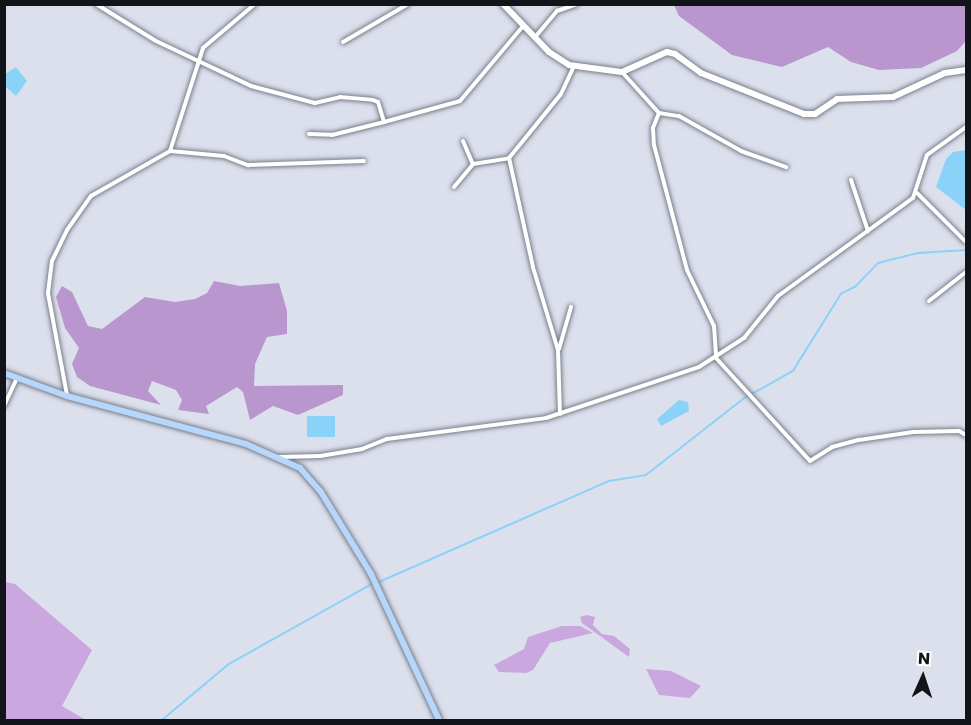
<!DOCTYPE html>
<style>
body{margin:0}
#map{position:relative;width:971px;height:725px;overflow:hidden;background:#dce0ed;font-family:Poppins,sans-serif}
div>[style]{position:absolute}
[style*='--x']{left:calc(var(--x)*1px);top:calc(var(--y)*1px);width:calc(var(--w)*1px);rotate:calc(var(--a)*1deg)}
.green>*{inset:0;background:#cba7df}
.forest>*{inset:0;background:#ba96ce}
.water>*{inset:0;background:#8bd2f8;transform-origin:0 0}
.stream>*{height:1.5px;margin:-0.75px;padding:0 0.75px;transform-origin:0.75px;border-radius:0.75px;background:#8bd2f8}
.roads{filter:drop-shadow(0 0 2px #7a7e89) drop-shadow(0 0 2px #7a7e89)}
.street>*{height:4px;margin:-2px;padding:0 2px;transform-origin:2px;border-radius:2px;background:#fff}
.secondary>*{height:6px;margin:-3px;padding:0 3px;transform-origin:3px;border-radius:3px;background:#fff}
.primary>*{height:6px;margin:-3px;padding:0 3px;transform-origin:3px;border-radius:3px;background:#b6d6fb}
span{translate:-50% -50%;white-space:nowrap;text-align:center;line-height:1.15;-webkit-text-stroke:4.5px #fff;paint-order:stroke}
.frame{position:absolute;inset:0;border:6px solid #131419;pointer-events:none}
.north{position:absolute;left:893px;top:647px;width:60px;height:60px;-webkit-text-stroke:4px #fff;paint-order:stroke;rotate:3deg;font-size:16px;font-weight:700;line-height:24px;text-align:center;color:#131419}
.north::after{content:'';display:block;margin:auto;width:21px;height:27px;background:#131419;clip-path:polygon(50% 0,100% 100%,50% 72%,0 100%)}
</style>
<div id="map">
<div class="green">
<i style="clip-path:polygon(5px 582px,15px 584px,92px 650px,62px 706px,86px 720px,5px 720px)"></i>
<i style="clip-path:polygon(587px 615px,595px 617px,593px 625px,602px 634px,614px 636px,630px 649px,629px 657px,582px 623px,580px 617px)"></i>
<i style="clip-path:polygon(562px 626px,580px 626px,593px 633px,550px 643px,533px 670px,526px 673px,499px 672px,494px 665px,524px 649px,528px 637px)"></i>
<i style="clip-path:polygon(646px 669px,671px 671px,701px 686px,690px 698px,659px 695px)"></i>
</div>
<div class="forest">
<i style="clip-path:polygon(674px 5px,966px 5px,966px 41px,957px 51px,921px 68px,879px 70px,851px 62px,828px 47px,782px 67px,732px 55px,679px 16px)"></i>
<i style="clip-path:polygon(214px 281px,240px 286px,279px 283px,287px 311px,287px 334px,267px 337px,255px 364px,254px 386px,343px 385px,343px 395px,298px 415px,273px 406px,250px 420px,243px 392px,237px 387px,206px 406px,209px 414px,178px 410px,182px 400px,176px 390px,152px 381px,148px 391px,161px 405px,90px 386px,77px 377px,72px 364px,79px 348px,65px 328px,56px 297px,62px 286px,72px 292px,88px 326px,102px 329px,145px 297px,175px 302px,195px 299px,207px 293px)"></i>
</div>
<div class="water">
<i style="clip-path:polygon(16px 67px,27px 81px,16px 96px,4px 85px,5px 74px)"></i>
<i style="clip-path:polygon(966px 150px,966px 210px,936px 187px,946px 159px,953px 152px)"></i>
<i style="clip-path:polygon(679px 400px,688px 402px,689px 411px,661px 426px,657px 419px)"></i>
<i style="left:307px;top:416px;width:28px;height:21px"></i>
</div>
<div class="stream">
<i style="--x:752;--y:394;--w:47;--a:-29.3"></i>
<i style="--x:793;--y:371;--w:91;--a:-58.1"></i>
<i style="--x:841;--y:294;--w:16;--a:-27"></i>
<i style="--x:855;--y:287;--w:33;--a:-46"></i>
<i style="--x:878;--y:263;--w:41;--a:-14"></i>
<i style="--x:918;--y:253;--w:48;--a:-3.6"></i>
<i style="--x:379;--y:582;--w:251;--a:-23.7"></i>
<i style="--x:609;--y:481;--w:37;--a:-9"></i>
<i style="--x:646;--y:475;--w:128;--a:-38"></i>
<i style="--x:162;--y:720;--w:87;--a:-39.9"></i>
<i style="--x:229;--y:664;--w:166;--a:-29.2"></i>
</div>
<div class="roads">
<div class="street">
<i style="--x:96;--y:4;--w:70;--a:31.7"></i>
<i style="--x:156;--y:41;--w:105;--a:25.3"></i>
<i style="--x:251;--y:86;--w:66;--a:14.9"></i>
<i style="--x:315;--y:103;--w:26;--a:-13"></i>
<i style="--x:340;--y:97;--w:33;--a:5"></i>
<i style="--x:373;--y:100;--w:5;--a:22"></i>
<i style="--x:378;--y:102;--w:21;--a:73"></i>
<i style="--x:384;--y:122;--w:79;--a:-15.4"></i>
<i style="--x:460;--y:101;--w:99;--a:-49.9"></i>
<i style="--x:536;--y:36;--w:33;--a:-50"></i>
<i style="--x:557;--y:11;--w:21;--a:-19"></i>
<i style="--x:343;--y:42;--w:75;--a:-30.3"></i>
<i style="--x:622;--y:72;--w:55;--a:47.9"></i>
<i style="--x:659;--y:113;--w:16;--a:112"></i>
<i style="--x:653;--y:128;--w:17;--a:87"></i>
<i style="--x:654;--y:145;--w:129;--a:75.2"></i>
<i style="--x:687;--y:270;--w:62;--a:64.3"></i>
<i style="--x:714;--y:326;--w:32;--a:86"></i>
<i style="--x:716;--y:358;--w:139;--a:47.6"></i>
<i style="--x:810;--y:461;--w:26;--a:-32"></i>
<i style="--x:832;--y:447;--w:28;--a:-15"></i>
<i style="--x:859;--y:440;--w:55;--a:-8.4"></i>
<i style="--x:913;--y:432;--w:46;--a:-1.2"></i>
<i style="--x:959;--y:431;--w:8;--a:30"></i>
<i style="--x:659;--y:113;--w:20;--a:9"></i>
<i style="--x:679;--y:116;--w:71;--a:29.4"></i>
<i style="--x:741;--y:151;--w:48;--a:19.6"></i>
<i style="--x:309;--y:134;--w:23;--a:2"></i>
<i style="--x:332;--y:135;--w:54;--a:-14"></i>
<i style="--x:463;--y:141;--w:25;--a:67"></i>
<i style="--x:170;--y:151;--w:54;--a:5.3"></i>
<i style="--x:224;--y:156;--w:26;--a:21"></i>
<i style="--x:248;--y:165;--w:116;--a:-2"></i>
<i style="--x:851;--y:180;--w:54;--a:71.6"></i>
<i style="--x:454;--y:187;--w:30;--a:-50"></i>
<i style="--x:473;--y:164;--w:36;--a:-9"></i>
<i style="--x:917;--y:193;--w:69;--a:45"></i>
<i style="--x:929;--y:301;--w:47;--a:-38.1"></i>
<i style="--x:559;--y:349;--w:44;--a:-74.1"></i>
<i style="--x:67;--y:395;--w:104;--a:-100.6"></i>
<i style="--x:48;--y:293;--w:32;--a:-83"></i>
<i style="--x:52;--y:261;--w:34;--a:-64"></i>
<i style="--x:67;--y:230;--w:42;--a:-54.8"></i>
<i style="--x:91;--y:196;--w:91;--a:-29.7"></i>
<i style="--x:170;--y:151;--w:108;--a:-72.2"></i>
<i style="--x:203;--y:48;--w:68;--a:-40.2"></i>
<i style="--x:4;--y:406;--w:31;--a:-65"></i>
<i style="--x:560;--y:414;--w:64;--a:-91.8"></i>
<i style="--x:558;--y:350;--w:87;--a:-106.8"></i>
<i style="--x:533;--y:267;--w:112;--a:-102.4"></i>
<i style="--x:509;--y:158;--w:82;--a:-50.9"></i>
<i style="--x:561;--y:94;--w:31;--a:-65"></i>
<i style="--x:280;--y:457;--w:40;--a:-1.4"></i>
<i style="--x:320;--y:456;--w:43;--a:-9.5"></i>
<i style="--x:362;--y:449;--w:27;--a:-22"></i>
<i style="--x:387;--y:439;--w:160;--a:-7.5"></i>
<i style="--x:546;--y:418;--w:161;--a:-18.4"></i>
<i style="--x:699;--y:367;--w:54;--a:-32.8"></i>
<i style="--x:744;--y:338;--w:54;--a:-51"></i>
<i style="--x:778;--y:296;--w:167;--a:-36"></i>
<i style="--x:913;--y:198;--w:45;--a:-72"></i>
<i style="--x:927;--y:155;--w:48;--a:-35.7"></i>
</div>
<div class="secondary">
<i style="--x:503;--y:4;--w:66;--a:46.2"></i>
<i style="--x:549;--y:52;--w:24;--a:33"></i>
<i style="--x:569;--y:65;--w:53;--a:7.5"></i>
<i style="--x:622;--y:72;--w:49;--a:-24"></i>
<i style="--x:667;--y:52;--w:8;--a:14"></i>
<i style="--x:675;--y:54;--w:32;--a:36"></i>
<i style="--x:701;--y:73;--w:111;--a:21.7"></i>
<i style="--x:804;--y:114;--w:11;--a:0"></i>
<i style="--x:815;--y:114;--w:27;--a:-34"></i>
<i style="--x:837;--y:99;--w:56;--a:-2"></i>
<i style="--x:893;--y:97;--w:57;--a:-24.8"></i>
<i style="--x:945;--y:73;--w:21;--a:-8"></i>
</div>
<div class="primary">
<i style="--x:4;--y:373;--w:67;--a:20.1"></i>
<i style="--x:67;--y:396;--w:185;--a:15"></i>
<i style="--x:246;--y:444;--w:59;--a:24"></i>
<i style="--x:300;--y:468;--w:32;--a:49"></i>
<i style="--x:321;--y:492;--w:96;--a:58.6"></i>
<i style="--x:371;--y:574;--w:161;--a:65"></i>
</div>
</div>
<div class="frame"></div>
<div class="north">N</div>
</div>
